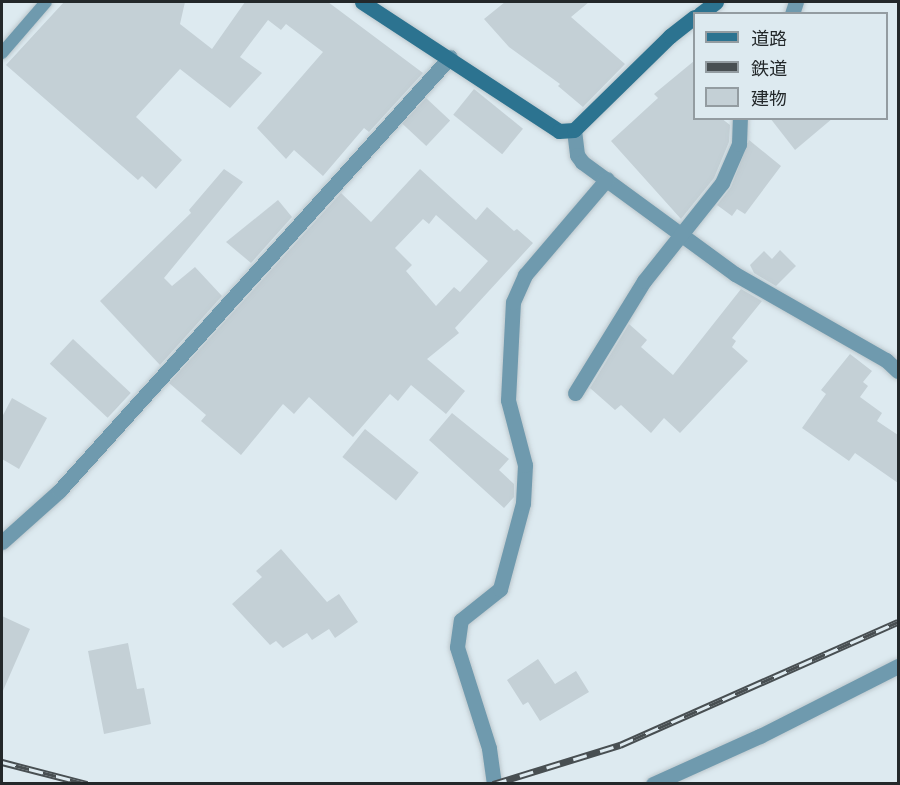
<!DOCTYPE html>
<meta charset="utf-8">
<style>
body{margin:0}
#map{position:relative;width:900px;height:785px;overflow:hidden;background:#ddeaf0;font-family:Ubuntu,"Noto Sans JP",sans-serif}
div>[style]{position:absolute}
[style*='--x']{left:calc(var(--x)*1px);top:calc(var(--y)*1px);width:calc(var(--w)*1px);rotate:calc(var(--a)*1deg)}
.building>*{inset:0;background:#c4d0d6;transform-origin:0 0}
.roads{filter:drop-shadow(0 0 2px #bcc7cc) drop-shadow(0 0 2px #bcc7cc)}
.lane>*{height:12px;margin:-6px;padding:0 6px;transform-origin:6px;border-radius:6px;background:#6f9aae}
.street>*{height:15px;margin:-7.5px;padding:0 7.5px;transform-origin:7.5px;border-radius:7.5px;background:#6f9aae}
.secondary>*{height:15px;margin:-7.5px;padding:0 7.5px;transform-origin:7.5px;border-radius:7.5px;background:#2c7390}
.rail>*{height:7px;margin-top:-3.5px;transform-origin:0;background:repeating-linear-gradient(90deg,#ddeaf0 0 14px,#484f52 0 28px);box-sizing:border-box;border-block:2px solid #484f52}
span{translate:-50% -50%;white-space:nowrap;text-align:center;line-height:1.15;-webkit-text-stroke:5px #ddeaf0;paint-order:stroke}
.frame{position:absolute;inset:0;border:3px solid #23282a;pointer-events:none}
.legend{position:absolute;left:693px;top:12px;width:195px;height:108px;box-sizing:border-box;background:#ddeaf0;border:2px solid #939ca1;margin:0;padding:8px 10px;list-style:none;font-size:18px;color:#23282a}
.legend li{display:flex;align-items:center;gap:12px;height:30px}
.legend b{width:30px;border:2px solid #939ca1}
</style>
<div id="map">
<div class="building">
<i style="clip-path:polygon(64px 2px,185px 2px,180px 24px,212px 49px,245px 2px,328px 2px,423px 73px,369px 132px,364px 128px,323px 176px,294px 150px,286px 159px,257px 128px,323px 52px,286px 24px,281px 30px,268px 20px,240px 57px,262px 73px,230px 108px,180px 69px,136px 117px,182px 160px,156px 189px,142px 176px,138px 180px,6px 65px)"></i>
<i style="clip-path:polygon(505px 2px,589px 2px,571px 17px,625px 64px,583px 107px,558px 86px,560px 84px,509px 47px,484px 19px)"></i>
<i style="clip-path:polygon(694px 61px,694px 118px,721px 118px,730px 125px,729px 142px,714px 178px,681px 219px,611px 141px,658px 98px,654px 94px)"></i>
<i style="left:474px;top:89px;width:63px;height:33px;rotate:39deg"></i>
<i style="left:426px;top:98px;width:33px;height:35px;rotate:43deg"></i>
<i style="clip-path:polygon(770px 118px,833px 118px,795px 150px)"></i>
<i style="clip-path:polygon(749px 140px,781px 166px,745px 214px,737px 209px,732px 216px,717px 205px,731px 187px)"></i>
<i style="clip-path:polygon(224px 169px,243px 182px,164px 278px,172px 286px,195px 267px,222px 296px,160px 365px,100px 301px,191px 213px,189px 210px)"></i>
<i style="clip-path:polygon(evenodd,420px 169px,476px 220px,487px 207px,514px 231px,517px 229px,533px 243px,455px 328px,459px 333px,427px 359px,465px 391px,446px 414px,411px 385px,398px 401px,390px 394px,353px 437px,309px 397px,294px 414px,283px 404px,241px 455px,201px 421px,206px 415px,169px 383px,341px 193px,371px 222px,420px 169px,436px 215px,488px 261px,460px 292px,454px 287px,436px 306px,406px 271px,412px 265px,395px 248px,423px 219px,429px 224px,436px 215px)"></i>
<i style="clip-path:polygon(278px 200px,292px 217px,251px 263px,226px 242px)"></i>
<i style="clip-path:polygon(780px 250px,796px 266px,776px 286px,754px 273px,750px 265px,764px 251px,772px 259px)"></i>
<i style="clip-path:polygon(741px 289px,762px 301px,732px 338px,736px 341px,732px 347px,748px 361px,680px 433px,664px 418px,651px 433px,621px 405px,615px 410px,590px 388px,629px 324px,647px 340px,641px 347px,673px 375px)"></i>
<i style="left:73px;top:339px;width:79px;height:34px;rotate:43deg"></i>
<i style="clip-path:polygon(850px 354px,872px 371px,863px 382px,868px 386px,860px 397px,882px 413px,877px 421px,898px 435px,898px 483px,855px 453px,849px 461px,802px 428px,826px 394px,821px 390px)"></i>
<i style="clip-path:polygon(12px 398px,47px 418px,19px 469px,2px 459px,2px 417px)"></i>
<i style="clip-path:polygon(452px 413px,509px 459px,499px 470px,514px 484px,514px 497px,504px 508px,429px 440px)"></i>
<i style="left:365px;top:429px;width:69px;height:36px;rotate:39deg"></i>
<i style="clip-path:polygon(281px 549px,327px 602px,339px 594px,358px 622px,335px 638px,329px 629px,312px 640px,307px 633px,283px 648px,276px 641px,270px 645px,232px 604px,262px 577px,256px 571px)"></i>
<i style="clip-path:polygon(2px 616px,30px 629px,2px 693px)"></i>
<i style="clip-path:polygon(128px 643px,137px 689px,144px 688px,151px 724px,104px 734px,88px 651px)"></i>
<i style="clip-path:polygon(538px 659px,555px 684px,576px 671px,589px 692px,540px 721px,528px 702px,523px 705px,507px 680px)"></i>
</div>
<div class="roads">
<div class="lane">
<i style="--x:2;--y:53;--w:67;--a:-49.2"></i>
</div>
<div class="street">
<i style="--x:792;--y:14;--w:13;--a:-72"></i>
<i style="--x:574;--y:130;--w:25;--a:83"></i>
<i style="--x:577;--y:155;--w:9;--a:54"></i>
<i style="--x:582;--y:162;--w:190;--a:36.2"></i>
<i style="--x:735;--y:274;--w:174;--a:29.7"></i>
<i style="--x:886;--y:360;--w:16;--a:43"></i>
<i style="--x:575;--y:393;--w:132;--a:-58.4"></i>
<i style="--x:644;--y:281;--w:125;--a:-51.5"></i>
<i style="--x:722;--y:183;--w:43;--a:-66.4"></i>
<i style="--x:739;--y:144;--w:26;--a:-88"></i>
<i style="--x:2;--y:542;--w:76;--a:-41.8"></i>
<i style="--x:59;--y:491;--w:584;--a:-47.98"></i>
<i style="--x:494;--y:784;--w:36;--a:-98"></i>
<i style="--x:489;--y:748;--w:106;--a:-107.6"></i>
<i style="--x:457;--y:647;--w:27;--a:-82"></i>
<i style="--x:461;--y:620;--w:50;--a:-38.5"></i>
<i style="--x:500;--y:589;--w:89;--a:-75"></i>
<i style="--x:523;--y:503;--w:38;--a:-87"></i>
<i style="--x:525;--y:465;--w:67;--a:-104.7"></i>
<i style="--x:508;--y:400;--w:98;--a:-87.1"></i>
<i style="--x:513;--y:302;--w:30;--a:-66"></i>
<i style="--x:525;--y:275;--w:126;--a:-49.5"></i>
<i style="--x:653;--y:784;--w:117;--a:-24.2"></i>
<i style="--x:760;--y:736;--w:155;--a:-26.9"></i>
</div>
<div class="secondary">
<i style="--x:362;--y:2;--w:235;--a:33.2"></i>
<i style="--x:559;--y:131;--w:15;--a:-4"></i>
<i style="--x:574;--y:130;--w:134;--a:-44.4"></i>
<i style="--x:670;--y:36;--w:31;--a:-38"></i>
<i style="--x:700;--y:14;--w:20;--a:-37"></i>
</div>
</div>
<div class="rail">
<i style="--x:2;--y:762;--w:88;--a:14.5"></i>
<i style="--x:493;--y:784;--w:133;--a:-17.1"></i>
<i style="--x:620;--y:745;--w:304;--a:-23.9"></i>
</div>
<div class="frame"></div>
<ul class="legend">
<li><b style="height:8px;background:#2c7390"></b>道路</li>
<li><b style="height:8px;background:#484f52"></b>鉄道</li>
<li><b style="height:16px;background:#c4d0d6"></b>建物</li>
</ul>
</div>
